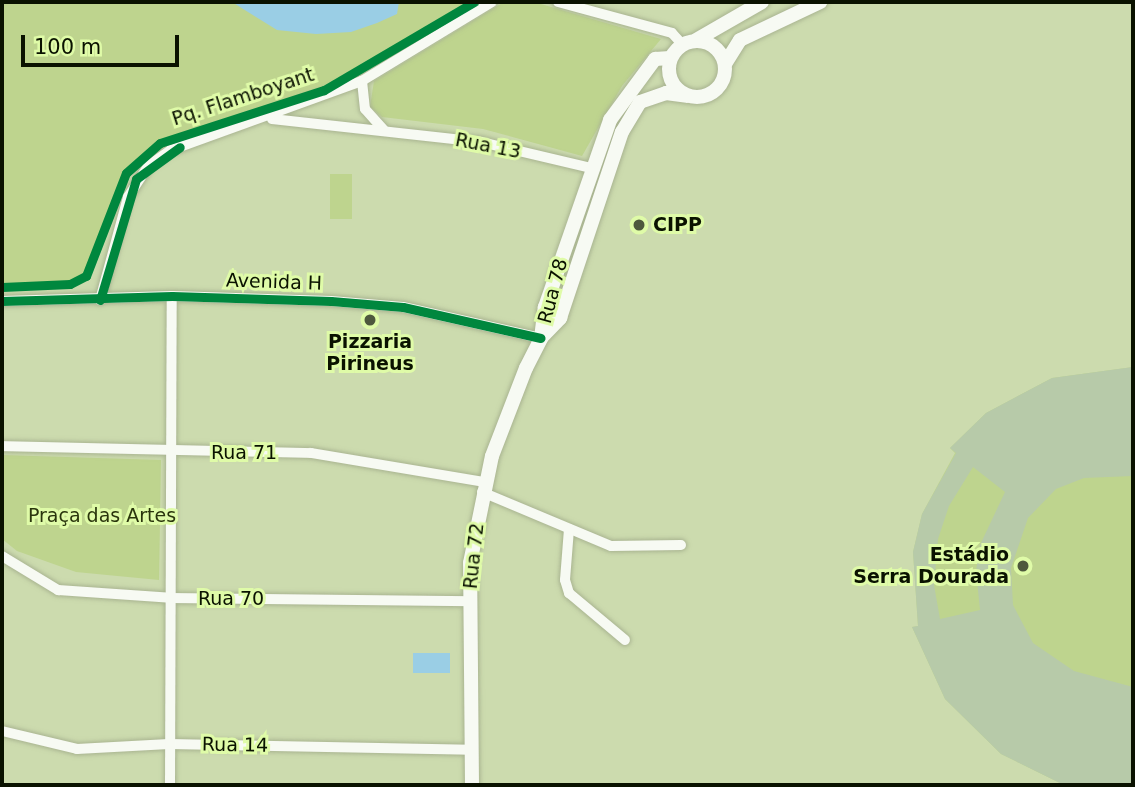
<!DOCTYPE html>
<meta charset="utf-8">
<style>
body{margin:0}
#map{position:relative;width:1135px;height:787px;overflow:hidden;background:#ccdbae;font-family:"DejaVu Sans",sans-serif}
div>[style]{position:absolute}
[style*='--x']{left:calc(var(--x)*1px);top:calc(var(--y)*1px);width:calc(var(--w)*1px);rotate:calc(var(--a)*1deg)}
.green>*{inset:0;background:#bed48e;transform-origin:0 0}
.water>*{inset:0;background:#9acee5;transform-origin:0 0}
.building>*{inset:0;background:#b7caa9}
.roads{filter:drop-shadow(0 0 2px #a9b491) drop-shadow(0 0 2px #a9b491)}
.street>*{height:10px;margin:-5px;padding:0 5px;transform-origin:5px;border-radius:5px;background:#f7faf3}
.secondary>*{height:14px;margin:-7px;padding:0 7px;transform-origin:7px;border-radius:7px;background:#f7faf3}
.secondary>.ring{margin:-7px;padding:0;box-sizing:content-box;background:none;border:14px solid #f7faf3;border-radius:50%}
.cycleway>*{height:9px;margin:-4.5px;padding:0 4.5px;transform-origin:4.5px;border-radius:4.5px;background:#00873e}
.dots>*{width:19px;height:19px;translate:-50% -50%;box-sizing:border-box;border:4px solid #dffba8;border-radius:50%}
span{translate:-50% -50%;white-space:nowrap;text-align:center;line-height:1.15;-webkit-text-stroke:6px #dffba8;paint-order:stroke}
.street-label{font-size:19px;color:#0a1200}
.poi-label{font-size:19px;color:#0a1200;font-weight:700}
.left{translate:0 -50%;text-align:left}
.right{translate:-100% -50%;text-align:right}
.park-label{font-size:19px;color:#2a350d}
.frame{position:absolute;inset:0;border:4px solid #0a1200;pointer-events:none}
.scale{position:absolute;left:21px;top:35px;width:158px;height:32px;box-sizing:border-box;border:4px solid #0a1200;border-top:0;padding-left:9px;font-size:21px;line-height:24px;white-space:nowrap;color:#0a1200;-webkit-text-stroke:5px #dffba8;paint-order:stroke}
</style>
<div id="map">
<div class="green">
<i style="clip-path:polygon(2px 2px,474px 2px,324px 90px,161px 143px,126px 173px,86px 276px,70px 284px,2px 287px)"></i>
<i style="clip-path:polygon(504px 2px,534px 2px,661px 39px,622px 86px,582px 156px,483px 129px,382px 117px,370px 107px,374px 81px)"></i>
<i style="left:330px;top:174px;width:22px;height:45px"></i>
<i style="clip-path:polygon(1133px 367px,1133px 785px,1064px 785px,1001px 754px,945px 699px,912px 627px,918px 626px,913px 552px,922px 514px,955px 453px,950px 448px,986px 413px,1052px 378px)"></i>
<i style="clip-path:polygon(2px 455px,161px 460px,159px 580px,76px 572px,17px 551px,2px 539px)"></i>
</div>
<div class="water">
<i style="clip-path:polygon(232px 2px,399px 2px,397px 14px,377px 23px,351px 32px,316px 34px,277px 30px)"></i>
<i style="left:413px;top:653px;width:37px;height:20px"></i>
</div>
<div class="building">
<i style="clip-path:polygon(evenodd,1133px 367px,1133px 476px,1084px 478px,1056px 489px,1028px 518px,1011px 568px,1013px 605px,1033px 643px,1074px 671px,1133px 687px,1133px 785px,1064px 785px,1001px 754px,945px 699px,912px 627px,918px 626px,913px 552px,922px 514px,956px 453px,950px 448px,986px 413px,1052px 378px,1133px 367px,973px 467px,1005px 492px,980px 545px,976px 571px,980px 610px,940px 619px,934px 585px,938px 539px,949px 506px,973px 467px)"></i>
</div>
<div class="roads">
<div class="street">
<i style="--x:558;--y:2;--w:118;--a:15.2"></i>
<i style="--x:672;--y:33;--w:15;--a:48"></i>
<i style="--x:362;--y:81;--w:28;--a:84"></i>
<i style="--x:365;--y:109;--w:28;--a:48"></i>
<i style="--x:272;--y:119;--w:210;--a:6.3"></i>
<i style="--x:481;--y:142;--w:113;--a:13.3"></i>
<i style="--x:100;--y:300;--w:107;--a:-74.8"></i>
<i style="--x:128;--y:197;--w:37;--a:-57"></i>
<i style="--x:148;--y:166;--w:28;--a:-35"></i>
<i style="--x:171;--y:150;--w:203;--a:-19.9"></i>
<i style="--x:362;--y:81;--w:152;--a:-31.3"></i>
<i style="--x:2;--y:301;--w:170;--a:-1.7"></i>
<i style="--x:172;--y:296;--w:159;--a:1.8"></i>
<i style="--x:331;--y:301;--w:72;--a:4.8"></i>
<i style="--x:403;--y:307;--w:141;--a:12.7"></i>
<i style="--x:2;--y:446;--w:309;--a:1.3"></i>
<i style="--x:311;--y:453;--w:176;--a:9.5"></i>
<i style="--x:482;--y:492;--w:140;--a:22.7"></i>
<i style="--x:611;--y:546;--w:70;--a:-0.8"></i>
<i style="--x:569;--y:529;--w:51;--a:94.5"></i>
<i style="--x:565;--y:580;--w:14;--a:73"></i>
<i style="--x:569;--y:593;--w:73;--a:40"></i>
<i style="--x:2;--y:556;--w:66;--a:31.3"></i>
<i style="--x:58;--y:590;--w:116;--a:3.9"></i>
<i style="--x:174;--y:598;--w:295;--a:0.6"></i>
<i style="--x:2;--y:731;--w:77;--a:13.5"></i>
<i style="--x:77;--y:749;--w:92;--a:-3.1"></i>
<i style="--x:169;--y:744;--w:302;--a:1.1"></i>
<i style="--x:170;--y:785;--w:489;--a:-89.8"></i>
</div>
<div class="secondary">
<i style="--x:696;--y:40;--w:76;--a:-29.9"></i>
<i class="ring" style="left:669px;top:41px;width:42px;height:42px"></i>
<i style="--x:725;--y:64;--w:28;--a:-58"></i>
<i style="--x:740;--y:40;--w:89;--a:-25.4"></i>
<i style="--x:541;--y:338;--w:31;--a:-83"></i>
<i style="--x:545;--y:307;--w:198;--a:-70.8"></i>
<i style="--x:610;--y:120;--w:76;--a:-53.6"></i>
<i style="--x:655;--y:59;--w:15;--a:-4"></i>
<i style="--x:472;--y:785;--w:222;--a:-90.5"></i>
<i style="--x:470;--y:563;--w:109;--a:-78.4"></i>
<i style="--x:492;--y:456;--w:94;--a:-68.9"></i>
<i style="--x:526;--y:368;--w:34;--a:-63"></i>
<i style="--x:541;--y:338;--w:28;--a:-46"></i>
<i style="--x:560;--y:318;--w:196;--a:-71.6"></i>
<i style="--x:622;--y:132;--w:35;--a:-59"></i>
<i style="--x:640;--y:102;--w:28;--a:-19"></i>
<i style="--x:666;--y:93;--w:21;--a:8"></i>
</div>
</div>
<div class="cycleway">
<i style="--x:2;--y:287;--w:68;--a:-2.5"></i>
<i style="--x:70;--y:284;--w:18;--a:-27"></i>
<i style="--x:86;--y:276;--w:110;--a:-68.8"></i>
<i style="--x:126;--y:173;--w:45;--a:-41.4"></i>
<i style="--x:160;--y:143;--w:172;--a:-17.9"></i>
<i style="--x:324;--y:90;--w:174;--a:-30.4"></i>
<i style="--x:100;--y:300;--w:126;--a:-73.4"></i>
<i style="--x:136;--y:179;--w:54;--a:-36"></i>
<i style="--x:2;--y:301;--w:170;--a:-1.7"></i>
<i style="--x:172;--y:296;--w:159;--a:1.8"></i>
<i style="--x:331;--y:301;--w:72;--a:4.8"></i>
<i style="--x:403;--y:307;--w:141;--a:12.7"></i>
</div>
<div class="dots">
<i style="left:639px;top:225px;background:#4e583d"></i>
<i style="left:370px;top:320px;background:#4e583d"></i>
<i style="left:1023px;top:566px;background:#4e583d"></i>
</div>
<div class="street-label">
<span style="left:243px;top:97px;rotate:-18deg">Pq. Flamboyant</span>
<span style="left:488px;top:146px;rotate:11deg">Rua 13</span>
<span style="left:274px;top:282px;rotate:2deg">Avenida H</span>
<span style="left:553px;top:291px;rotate:-75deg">Rua 78</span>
<span style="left:244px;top:453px">Rua 71</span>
<span style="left:474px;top:556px;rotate:-84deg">Rua 72</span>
<span style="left:231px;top:599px">Rua 70</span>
<span style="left:235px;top:745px;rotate:1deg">Rua 14</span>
</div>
<div class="poi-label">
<span class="left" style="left:653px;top:225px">CIPP</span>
<span style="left:370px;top:353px">Pizzaria<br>Pirineus</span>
<span class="right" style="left:1009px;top:566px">Estádio<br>Serra Dourada</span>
</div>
<div class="park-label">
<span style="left:102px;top:516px">Praça das Artes</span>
</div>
<div class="frame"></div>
<div class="scale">100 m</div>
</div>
